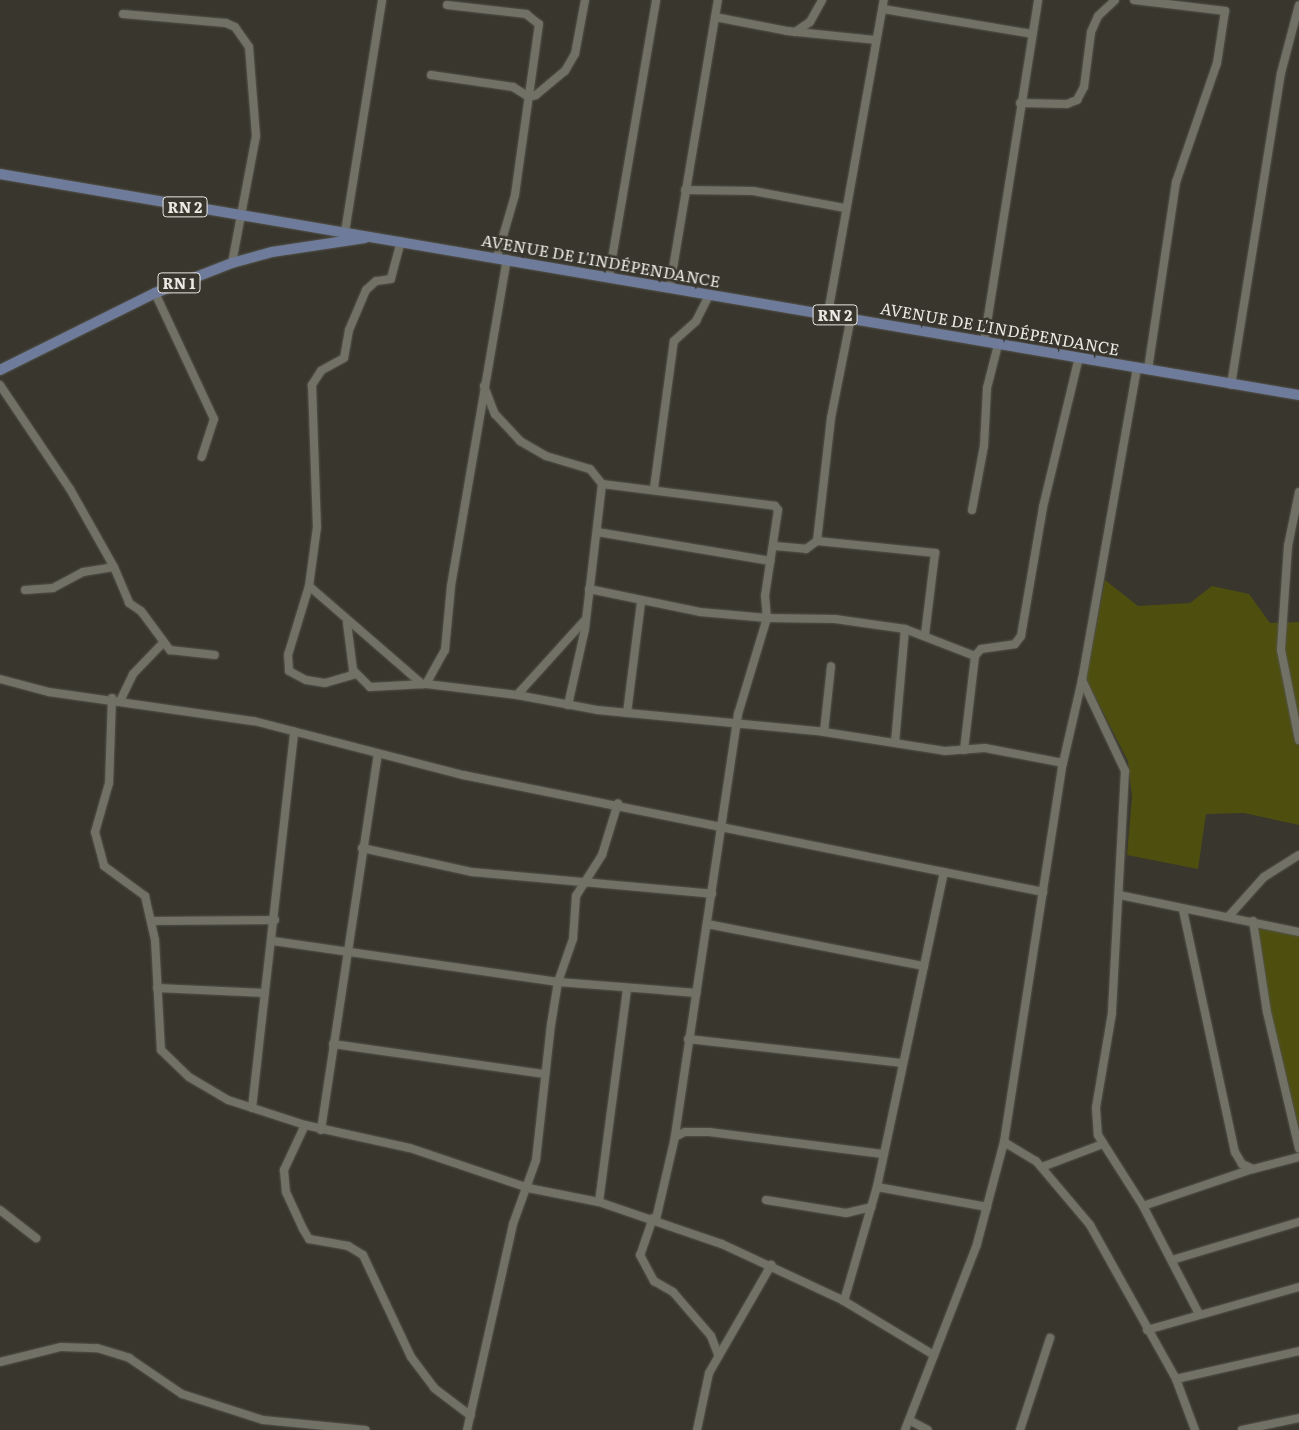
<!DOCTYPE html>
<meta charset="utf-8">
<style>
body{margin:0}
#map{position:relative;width:1299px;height:1430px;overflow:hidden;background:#38362d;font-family:Literata,serif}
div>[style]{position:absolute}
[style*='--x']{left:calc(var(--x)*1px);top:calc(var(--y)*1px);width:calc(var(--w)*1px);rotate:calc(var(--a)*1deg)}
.green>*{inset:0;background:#4e4f0f}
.roads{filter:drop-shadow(0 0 1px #54534b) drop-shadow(0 0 1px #54534b)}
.minor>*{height:8px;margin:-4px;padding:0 4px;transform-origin:4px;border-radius:4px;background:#727166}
.major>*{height:10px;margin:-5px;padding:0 5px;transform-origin:5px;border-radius:5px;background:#6f7b9b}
span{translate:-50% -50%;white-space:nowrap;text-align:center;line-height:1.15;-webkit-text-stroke:5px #38362d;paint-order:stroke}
.shield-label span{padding:1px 4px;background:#38362d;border:1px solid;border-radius:4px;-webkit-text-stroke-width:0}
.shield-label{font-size:15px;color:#eae9e3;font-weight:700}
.street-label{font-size:16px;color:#eae9e3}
</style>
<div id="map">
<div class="green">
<i style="clip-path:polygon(1105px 580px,1138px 606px,1190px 603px,1212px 586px,1249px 594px,1270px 623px,1299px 622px,1299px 825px,1244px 813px,1206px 814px,1198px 869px,1127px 855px,1132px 797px,1128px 761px,1086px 679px)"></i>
<i style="clip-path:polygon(1258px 928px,1299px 935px,1299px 1128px,1269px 1004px)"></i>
</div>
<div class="roads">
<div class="minor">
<i style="--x:1134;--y:0;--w:92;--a:6.9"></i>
<i style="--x:1225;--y:11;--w:53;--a:98.7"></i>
<i style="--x:1217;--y:63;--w:126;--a:109"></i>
<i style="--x:1176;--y:182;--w:189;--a:98.5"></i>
<i style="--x:447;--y:5;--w:80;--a:6.5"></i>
<i style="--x:526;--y:14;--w:16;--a:38"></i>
<i style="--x:539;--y:24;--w:173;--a:98"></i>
<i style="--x:515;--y:195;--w:65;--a:106.2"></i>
<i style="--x:883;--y:9;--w:151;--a:9.5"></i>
<i style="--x:123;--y:14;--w:103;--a:5"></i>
<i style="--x:226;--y:23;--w:10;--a:24"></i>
<i style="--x:235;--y:27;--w:24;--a:55"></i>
<i style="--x:249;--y:47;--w:89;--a:85.5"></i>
<i style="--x:256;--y:136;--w:129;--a:100.7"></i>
<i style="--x:715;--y:17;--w:73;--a:11"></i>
<i style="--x:787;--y:31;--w:88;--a:5.8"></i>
<i style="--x:795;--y:32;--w:18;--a:-34"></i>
<i style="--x:810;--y:22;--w:25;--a:-61"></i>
<i style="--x:431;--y:75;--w:83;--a:8.3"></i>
<i style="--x:513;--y:87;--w:19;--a:32"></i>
<i style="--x:529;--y:97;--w:7;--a:-16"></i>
<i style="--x:536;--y:95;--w:38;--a:-40"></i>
<i style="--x:565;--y:71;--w:20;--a:-60"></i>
<i style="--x:575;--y:54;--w:55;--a:-79.5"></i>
<i style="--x:1020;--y:103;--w:47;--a:1.2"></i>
<i style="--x:1067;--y:104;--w:11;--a:-22"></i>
<i style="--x:1077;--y:100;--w:15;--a:-62"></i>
<i style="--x:1084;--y:87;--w:55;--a:-82.7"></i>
<i style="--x:1091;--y:32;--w:17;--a:-66"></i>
<i style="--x:1098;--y:16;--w:23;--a:-43"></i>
<i style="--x:685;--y:190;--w:68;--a:0.8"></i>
<i style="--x:753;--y:191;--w:94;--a:10.5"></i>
<i style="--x:345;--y:232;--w:235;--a:-80.9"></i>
<i style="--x:401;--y:241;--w:39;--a:105"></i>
<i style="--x:391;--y:279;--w:15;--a:172"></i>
<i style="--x:376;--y:281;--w:13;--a:138"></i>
<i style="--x:366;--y:290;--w:43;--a:113"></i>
<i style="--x:349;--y:330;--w:28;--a:100"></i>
<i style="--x:344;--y:358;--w:26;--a:151"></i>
<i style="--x:321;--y:371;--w:17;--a:123"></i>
<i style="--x:312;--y:385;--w:142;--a:88"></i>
<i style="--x:317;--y:527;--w:60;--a:97.7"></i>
<i style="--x:309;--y:586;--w:150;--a:40.9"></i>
<i style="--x:609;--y:276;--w:280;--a:-80.3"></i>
<i style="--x:670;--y:286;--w:290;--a:-80.5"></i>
<i style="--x:155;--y:293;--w:139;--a:64.9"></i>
<i style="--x:214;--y:419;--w:40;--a:108"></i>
<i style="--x:828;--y:313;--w:318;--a:-79.9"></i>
<i style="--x:984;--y:342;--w:346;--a:-81"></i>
<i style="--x:0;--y:385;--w:125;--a:56.1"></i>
<i style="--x:70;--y:489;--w:90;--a:60.6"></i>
<i style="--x:114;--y:567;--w:39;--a:67"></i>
<i style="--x:129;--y:603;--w:14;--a:34"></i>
<i style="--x:141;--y:611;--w:49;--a:53.4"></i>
<i style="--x:170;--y:650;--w:45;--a:6.3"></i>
<i style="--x:1231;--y:385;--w:316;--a:-80.9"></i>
<i style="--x:1281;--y:73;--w:70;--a:-75.2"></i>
<i style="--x:484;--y:386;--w:30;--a:69"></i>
<i style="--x:495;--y:414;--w:37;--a:47"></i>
<i style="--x:520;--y:441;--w:30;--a:30"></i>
<i style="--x:546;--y:456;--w:46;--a:16.5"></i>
<i style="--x:590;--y:469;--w:19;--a:51"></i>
<i style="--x:602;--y:484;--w:146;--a:96.7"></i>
<i style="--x:585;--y:629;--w:78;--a:102.6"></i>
<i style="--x:602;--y:484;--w:174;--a:7.2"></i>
<i style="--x:775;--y:506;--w:5;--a:53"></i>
<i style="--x:778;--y:510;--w:87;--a:98.6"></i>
<i style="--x:765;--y:596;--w:22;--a:85"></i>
<i style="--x:767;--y:618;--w:68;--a:0.8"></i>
<i style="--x:835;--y:619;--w:71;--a:8.1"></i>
<i style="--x:905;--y:629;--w:75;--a:21.1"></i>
<i style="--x:654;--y:488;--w:148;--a:-82.3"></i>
<i style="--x:674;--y:341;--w:30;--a:-42"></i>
<i style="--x:696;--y:321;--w:30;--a:-63"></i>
<i style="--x:1299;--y:492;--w:55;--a:101.5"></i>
<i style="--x:1288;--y:546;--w:104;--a:93.9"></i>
<i style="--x:1281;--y:650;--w:92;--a:78.7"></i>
<i style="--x:972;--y:510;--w:65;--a:-79.4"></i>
<i style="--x:984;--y:446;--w:58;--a:-87"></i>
<i style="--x:987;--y:388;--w:44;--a:-75.7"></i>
<i style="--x:597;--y:532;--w:176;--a:9.5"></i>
<i style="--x:817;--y:541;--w:119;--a:5.8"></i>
<i style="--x:935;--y:553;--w:83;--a:97"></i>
<i style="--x:774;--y:546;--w:32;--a:5"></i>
<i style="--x:806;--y:549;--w:14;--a:-36"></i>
<i style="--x:817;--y:541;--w:124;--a:-83.5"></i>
<i style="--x:831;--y:418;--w:103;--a:-78.8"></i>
<i style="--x:309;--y:586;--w:72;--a:106.9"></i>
<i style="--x:288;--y:655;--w:16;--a:86"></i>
<i style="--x:289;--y:671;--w:19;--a:28"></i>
<i style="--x:306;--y:680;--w:19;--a:9"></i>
<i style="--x:325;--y:683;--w:32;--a:-16"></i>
<i style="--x:589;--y:589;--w:113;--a:11.7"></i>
<i style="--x:700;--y:612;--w:67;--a:5.1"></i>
<i style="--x:767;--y:618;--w:100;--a:106.8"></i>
<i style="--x:738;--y:714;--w:428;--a:98.5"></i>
<i style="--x:675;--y:1137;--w:84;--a:103"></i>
<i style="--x:25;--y:590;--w:28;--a:-4"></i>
<i style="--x:53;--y:588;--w:34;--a:-28"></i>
<i style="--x:83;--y:572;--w:31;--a:-9"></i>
<i style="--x:347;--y:623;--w:47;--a:82.7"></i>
<i style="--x:353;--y:670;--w:24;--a:45"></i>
<i style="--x:370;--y:687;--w:56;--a:-3.1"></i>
<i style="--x:426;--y:684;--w:92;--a:6.9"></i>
<i style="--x:517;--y:695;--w:100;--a:-47.8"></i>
<i style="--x:0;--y:679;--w:51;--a:14.9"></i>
<i style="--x:49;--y:692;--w:207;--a:8.1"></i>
<i style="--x:254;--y:721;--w:216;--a:14.5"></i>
<i style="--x:463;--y:775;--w:592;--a:11.4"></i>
<i style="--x:1082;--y:680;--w:101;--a:64.7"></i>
<i style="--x:1125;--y:771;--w:242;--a:93.1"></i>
<i style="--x:1112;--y:1013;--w:96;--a:99.6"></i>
<i style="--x:1096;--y:1108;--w:27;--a:86"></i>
<i style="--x:1098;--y:1135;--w:84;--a:57.6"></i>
<i style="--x:1143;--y:1206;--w:119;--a:62.6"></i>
<i style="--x:426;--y:684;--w:39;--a:-61"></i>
<i style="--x:445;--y:650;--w:64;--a:-84.6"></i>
<i style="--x:451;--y:586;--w:332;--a:-80.3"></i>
<i style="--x:517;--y:695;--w:81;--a:10.6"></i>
<i style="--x:597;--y:710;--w:228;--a:5.5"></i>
<i style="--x:824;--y:732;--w:122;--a:8.9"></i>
<i style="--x:945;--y:751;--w:40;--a:-4.3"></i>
<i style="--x:985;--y:748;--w:79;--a:10.9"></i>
<i style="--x:112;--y:698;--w:85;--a:92"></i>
<i style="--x:109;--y:783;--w:51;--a:105.9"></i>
<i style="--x:95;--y:832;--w:35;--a:75"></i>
<i style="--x:104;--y:866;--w:51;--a:36.2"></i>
<i style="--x:145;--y:896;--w:45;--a:77.2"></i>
<i style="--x:155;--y:940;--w:110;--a:86.9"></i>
<i style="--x:161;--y:1050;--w:39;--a:44"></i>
<i style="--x:189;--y:1077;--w:45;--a:30.5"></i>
<i style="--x:228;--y:1100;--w:81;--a:18"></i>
<i style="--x:305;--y:1125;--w:107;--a:12.4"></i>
<i style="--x:410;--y:1148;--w:125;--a:18.7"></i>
<i style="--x:528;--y:1188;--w:72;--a:11.2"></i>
<i style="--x:599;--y:1202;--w:130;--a:18.9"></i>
<i style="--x:722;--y:1244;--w:135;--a:25"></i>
<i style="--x:844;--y:1301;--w:105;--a:31"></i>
<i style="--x:121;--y:699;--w:28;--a:-64"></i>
<i style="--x:133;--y:674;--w:42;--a:-46"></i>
<i style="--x:627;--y:713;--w:112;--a:-82.8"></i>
<i style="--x:824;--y:732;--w:66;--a:-83.9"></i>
<i style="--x:895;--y:743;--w:114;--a:-85"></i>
<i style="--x:964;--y:750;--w:95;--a:-83.3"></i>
<i style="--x:975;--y:656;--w:9;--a:-49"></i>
<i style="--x:981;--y:649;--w:34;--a:-8"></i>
<i style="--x:1015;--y:644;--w:10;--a:-53"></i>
<i style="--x:1021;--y:636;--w:131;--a:-80.3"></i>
<i style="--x:1043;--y:507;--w:154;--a:-76.5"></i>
<i style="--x:362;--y:848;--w:113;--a:12.3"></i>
<i style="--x:472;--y:872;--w:241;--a:5.2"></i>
<i style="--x:1119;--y:895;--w:184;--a:11.6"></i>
<i style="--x:1183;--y:910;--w:248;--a:77.9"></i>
<i style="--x:1235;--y:1152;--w:14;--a:60"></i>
<i style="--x:1242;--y:1164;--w:12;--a:24"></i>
<i style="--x:1253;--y:1169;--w:48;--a:-14.6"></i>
<i style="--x:1229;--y:916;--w:52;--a:-48.1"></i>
<i style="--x:1264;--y:877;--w:41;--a:-32.2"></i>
<i style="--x:153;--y:921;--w:122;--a:-0.5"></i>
<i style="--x:1253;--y:921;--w:92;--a:81.3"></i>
<i style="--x:1267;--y:1012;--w:140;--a:76.8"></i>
<i style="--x:707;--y:924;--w:221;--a:11"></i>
<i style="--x:273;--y:941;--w:288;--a:8.2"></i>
<i style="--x:558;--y:982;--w:139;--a:4.5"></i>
<i style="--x:157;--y:988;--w:108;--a:2.7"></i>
<i style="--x:688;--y:1039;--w:214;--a:6.4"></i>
<i style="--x:333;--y:1044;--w:214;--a:8.1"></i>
<i style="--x:252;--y:1108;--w:379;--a:-83.6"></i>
<i style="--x:305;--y:1125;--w:50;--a:115"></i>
<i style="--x:284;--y:1170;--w:22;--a:85"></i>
<i style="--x:286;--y:1192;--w:41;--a:65.3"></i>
<i style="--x:303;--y:1229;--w:12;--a:59"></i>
<i style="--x:309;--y:1239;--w:40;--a:10"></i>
<i style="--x:348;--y:1246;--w:17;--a:31"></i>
<i style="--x:363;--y:1255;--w:113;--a:64.8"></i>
<i style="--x:411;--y:1357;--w:39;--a:53"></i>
<i style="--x:434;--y:1388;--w:46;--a:37.1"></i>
<i style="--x:321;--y:1130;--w:380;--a:-81.4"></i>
<i style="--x:675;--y:1137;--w:11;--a:-27"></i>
<i style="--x:685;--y:1132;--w:24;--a:0"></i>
<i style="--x:709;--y:1132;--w:175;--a:7.2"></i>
<i style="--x:1004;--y:1142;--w:37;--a:31"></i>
<i style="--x:1036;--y:1161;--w:84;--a:49.8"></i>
<i style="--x:1090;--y:1225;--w:176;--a:60.8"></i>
<i style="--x:1176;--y:1379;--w:54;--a:69.6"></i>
<i style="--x:1042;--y:1167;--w:65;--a:-20.7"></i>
<i style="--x:877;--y:1187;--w:112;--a:10.3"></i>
<i style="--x:766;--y:1200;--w:81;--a:9.2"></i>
<i style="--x:846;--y:1213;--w:26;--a:-13"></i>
<i style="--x:599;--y:1202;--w:215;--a:-82.5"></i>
<i style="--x:1143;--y:1206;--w:115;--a:-18.7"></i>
<i style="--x:0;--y:1210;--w:46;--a:37.9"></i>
<i style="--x:653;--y:1218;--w:39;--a:109"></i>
<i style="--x:640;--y:1255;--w:30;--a:62"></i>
<i style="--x:654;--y:1281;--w:22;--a:30"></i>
<i style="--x:673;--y:1292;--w:58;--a:49.2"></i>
<i style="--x:711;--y:1336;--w:19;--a:69"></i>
<i style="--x:1172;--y:1260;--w:133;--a:-16.7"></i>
<i style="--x:844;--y:1301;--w:119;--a:-73.9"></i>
<i style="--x:877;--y:1187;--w:322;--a:-78"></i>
<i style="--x:1147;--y:1330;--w:158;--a:-15.8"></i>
<i style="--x:0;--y:1362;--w:63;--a:-13.8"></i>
<i style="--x:61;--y:1347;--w:36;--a:2"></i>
<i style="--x:97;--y:1348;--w:34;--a:17"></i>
<i style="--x:129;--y:1358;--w:64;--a:34.2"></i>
<i style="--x:182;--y:1394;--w:85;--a:17.8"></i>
<i style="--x:263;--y:1420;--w:103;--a:5.5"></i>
<i style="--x:1176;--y:1379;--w:126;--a:-12.8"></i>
<i style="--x:909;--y:1420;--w:21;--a:28"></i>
<i style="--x:467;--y:1430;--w:211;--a:-77.4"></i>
<i style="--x:513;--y:1224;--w:68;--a:-70.2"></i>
<i style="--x:536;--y:1160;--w:136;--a:-83.7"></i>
<i style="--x:551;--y:1025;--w:44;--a:-80.8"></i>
<i style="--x:558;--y:982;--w:46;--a:-70.8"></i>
<i style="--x:573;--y:939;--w:43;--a:-86"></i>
<i style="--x:576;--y:896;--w:49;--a:-57.6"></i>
<i style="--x:602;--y:855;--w:54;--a:-72.9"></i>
<i style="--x:697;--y:1430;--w:58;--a:-78.1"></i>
<i style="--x:709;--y:1373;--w:125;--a:-60.1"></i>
<i style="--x:905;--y:1430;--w:199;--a:-68.8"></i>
<i style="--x:977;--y:1244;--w:106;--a:-75.2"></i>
<i style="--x:1004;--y:1142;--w:384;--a:-81.2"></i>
<i style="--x:1063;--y:763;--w:85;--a:-77.1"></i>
<i style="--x:1082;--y:680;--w:318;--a:-80"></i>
<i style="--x:1020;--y:1430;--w:97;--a:-71.9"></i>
<i style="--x:1242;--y:1430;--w:58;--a:-11.9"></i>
</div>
<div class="major">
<i style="--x:0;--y:174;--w:1318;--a:9.66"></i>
<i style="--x:0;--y:370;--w:173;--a:-26.4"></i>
<i style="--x:155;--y:293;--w:83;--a:-21.3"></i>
<i style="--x:232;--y:263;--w:41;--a:-15.4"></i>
<i style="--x:272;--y:252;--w:94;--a:-8.6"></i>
</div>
</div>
<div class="shield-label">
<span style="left:185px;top:207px">RN 2</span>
<span style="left:179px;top:283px">RN 1</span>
<span style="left:835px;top:315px">RN 2</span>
</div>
<div class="street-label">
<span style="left:601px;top:260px;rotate:10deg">AVENUE DE L'INDÉPENDANCE</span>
<span style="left:1000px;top:328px;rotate:10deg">AVENUE DE L'INDÉPENDANCE</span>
</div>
</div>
